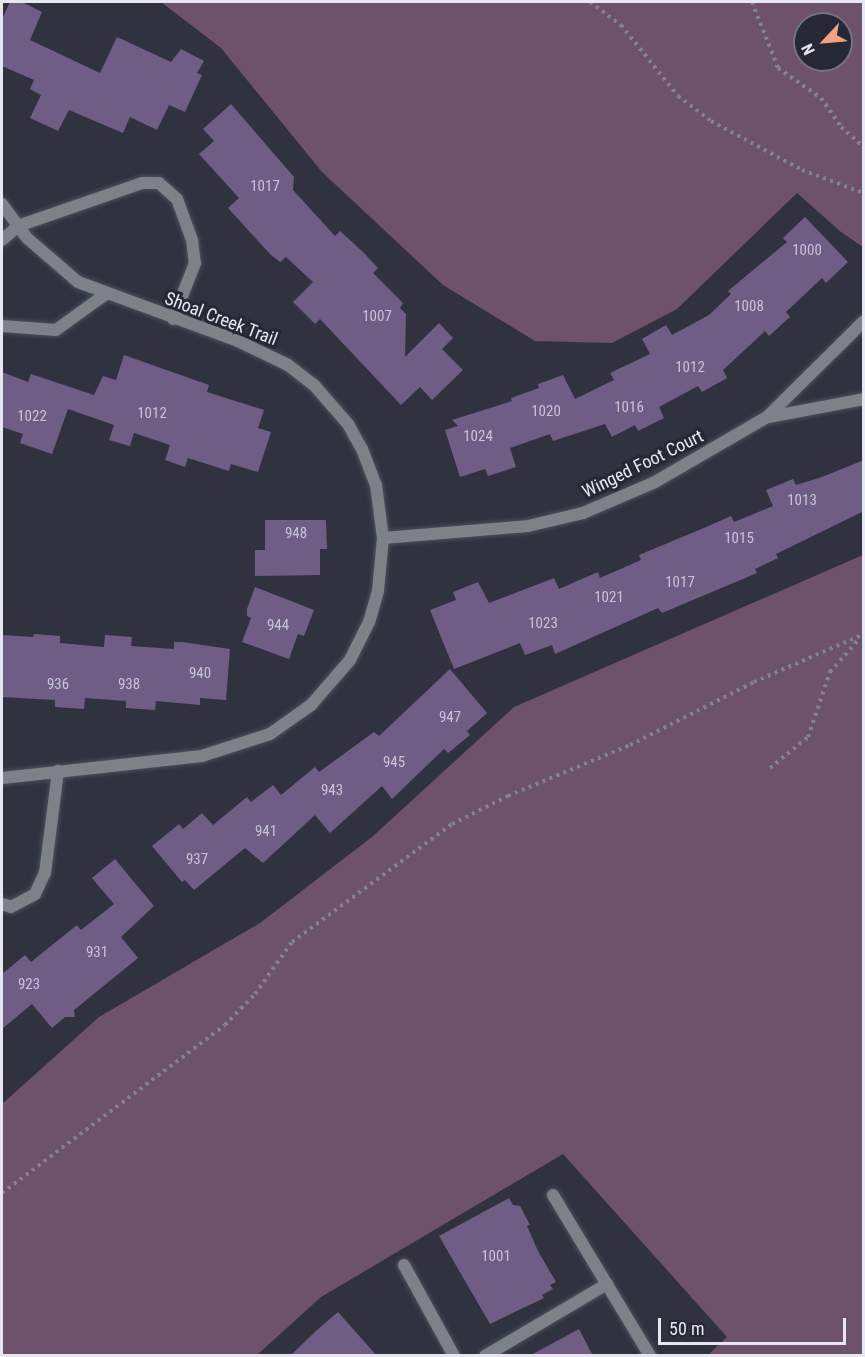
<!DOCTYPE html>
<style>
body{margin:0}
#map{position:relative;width:865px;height:1357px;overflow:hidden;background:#313240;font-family:"Roboto Condensed",sans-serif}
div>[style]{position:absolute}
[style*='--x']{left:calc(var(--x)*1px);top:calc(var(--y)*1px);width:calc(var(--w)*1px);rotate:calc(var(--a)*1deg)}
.green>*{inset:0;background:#6e516b}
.building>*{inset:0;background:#6f5d85}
.path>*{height:4px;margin-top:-2px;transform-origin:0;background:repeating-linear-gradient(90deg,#82838f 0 3px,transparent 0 7.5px)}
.roads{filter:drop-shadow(0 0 2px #4e4f5c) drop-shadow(0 0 2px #4e4f5c)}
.lane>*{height:12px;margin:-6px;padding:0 6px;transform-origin:6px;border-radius:6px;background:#7d8289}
.street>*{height:12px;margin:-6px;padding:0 6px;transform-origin:6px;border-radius:6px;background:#7d8289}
span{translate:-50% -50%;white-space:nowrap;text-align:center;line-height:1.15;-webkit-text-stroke:6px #272836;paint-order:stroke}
.number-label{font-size:15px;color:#c8c4d6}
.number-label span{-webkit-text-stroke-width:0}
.street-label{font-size:18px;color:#e6e7f1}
.frame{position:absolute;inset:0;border:3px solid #e6e7f1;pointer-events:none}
.north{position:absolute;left:793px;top:12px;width:60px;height:60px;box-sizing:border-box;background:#272836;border:2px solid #737481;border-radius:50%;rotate:244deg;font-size:16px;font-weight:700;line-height:24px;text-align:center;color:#e6e7f1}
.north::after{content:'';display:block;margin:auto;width:21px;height:27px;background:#f2a080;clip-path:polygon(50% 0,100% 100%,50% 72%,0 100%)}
.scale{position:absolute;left:658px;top:1318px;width:188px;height:27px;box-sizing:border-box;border:3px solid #e6e7f1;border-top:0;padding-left:8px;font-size:18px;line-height:21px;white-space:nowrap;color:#e6e7f1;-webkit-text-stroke:4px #272836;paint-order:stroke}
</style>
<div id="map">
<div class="green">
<i style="clip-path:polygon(evenodd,161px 2px,863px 2px,863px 247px,841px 232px,797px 193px,677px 309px,612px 343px,535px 341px,443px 285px,322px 172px,221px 48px,161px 2px,805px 24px,841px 24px,841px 60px,805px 60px,805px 24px)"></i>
<i style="clip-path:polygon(863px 555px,863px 1355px,708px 1355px,727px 1337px,563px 1154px,321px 1297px,257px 1355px,2px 1355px,2px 1104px,99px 1017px,260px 923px,372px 837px,514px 707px)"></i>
</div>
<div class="building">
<i style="clip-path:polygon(10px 2px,22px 2px,42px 12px,30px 40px,100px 73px,117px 37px,171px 62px,181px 49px,204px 61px,197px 73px,202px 75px,185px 112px,169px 105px,157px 130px,130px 117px,123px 133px,69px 110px,58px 131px,30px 118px,41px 95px,30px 89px,34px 80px,2px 66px,2px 19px)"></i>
<i style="clip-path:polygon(231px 104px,294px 177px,293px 190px,335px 236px,340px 231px,364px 253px,378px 268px,373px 273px,403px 303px,400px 308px,406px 314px,405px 357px,439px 323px,453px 338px,442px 349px,463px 370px,432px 400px,420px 387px,401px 405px,320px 319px,315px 324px,293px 302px,313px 282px,286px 257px,280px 262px,270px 254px,228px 208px,239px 198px,199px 154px,214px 141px,203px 129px)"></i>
<i style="clip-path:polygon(805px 217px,848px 262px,826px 283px,822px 278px,786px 312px,790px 317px,769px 336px,765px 331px,723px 370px,727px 378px,702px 392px,698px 386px,659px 407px,664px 418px,638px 431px,635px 425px,612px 437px,605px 424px,553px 441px,550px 434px,510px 448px,516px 467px,488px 476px,485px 469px,460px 477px,445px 430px,458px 426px,452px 420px,512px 401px,511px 398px,539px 388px,538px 384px,563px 375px,575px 399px,614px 380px,610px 373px,650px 354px,642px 339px,666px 325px,672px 335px,709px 315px,731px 294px,728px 291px,787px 242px,783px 238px)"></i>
<i style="clip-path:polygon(124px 355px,209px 385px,207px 392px,264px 410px,258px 428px,271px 432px,258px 472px,231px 464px,229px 471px,188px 458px,185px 467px,165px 460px,170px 445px,134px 433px,130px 446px,109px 440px,114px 425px,68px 409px,52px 454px,20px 443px,23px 434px,2px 427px,2px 372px,28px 382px,31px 374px,94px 395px,103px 376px,116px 380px)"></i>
<i style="clip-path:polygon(864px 460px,864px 511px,776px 554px,778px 558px,755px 569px,757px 573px,662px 613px,658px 608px,555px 654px,552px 645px,525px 655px,520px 643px,454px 669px,430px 610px,456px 600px,453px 592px,478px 582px,489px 603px,554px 578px,559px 589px,598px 572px,600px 578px,641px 560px,639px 555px,704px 528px,731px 516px,734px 522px,773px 506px,766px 490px,793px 479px,796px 485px,822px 477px)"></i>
<i style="clip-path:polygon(265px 520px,326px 520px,327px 549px,320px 549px,320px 575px,255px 576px,255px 550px,265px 550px)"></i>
<i style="clip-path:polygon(255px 587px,314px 610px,304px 636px,298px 634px,289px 659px,242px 642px,251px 618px,247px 616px,247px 609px)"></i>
<i style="clip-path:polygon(34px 634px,60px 636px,60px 643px,104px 647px,105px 635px,132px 637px,131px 646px,174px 649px,174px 642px,182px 642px,230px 649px,226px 700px,200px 698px,200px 705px,156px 701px,155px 710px,126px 708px,126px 701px,85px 698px,84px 709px,55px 707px,55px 700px,2px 697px,2px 635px,33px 637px)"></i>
<i style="clip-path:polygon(450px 669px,487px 713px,467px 731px,470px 735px,448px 753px,444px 749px,392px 799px,382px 786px,330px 833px,315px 815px,263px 863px,245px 848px,194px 890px,185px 880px,182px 882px,152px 846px,179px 824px,183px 829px,202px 813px,213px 825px,247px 797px,251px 802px,273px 785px,281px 795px,315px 767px,319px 772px,374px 732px,379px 736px)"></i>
<i style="clip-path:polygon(115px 859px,154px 906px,121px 937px,138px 958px,74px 1010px,75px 1017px,65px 1017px,52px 1028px,32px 1004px,2px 1029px,2px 974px,25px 955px,31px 962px,77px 925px,81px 930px,114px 904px,92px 878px)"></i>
<i style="clip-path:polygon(509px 1198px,513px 1205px,520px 1206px,530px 1225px,527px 1226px,538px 1251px,556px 1282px,550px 1285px,553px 1289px,542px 1295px,544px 1298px,490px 1324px,439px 1236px)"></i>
<i style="clip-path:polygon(338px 1312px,377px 1356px,290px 1356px,317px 1330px)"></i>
<i style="clip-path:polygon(579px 1329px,593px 1356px,529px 1356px)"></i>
</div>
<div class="path">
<i style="--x:590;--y:2;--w:39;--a:37"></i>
<i style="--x:621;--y:25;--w:91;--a:51.2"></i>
<i style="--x:678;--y:96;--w:41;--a:37.1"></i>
<i style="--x:711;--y:121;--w:103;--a:28.3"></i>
<i style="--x:802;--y:170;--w:66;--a:20.4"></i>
<i style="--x:752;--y:2;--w:71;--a:68.5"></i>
<i style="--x:778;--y:68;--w:52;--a:34.9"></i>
<i style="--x:821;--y:98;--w:35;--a:55"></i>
<i style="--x:841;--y:127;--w:30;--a:41"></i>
<i style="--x:770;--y:768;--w:49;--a:-39.2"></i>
<i style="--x:808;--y:737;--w:69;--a:-71.3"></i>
<i style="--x:830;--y:672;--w:45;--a:-48.6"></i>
<i style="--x:2;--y:1193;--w:279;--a:-37"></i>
<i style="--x:225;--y:1025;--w:43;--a:-45.9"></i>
<i style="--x:255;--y:994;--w:64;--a:-54.6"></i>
<i style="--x:292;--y:942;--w:199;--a:-36.4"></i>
<i style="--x:452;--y:824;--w:63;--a:-26.6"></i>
<i style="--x:508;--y:796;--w:132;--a:-22.7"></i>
<i style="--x:630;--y:745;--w:139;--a:-26.9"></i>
<i style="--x:754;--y:682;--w:120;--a:-23.6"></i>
</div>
<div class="roads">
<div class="lane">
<i style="--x:2;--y:240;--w:21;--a:-41"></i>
<i style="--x:18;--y:226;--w:131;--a:-19.1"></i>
<i style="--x:142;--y:183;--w:17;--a:0"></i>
<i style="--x:159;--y:183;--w:24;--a:42"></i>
<i style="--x:177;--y:199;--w:44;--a:69.9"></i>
<i style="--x:192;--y:240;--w:23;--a:83"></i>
<i style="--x:195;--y:263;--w:60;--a:111.4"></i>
<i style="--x:2;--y:326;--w:54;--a:4.2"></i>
<i style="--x:56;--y:330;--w:62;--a:-35.8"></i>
<i style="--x:2;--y:904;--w:9;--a:18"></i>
<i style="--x:11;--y:907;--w:27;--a:-28"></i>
<i style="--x:35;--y:894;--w:23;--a:-65"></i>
<i style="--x:45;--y:873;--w:103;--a:-82.7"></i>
<i style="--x:553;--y:1195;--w:188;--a:58.9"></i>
<i style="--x:404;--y:1265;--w:104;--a:61.2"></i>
</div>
<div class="street">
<i style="--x:2;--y:204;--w:42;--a:53.7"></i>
<i style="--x:27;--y:238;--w:67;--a:40.8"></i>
<i style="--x:78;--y:282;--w:171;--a:20.2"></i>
<i style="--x:238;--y:341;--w:55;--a:25.6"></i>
<i style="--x:288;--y:365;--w:33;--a:38"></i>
<i style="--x:314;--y:385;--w:52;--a:48.9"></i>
<i style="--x:348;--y:424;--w:29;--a:61"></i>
<i style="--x:362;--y:449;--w:39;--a:69"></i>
<i style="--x:376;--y:485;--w:53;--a:82.5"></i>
<i style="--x:383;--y:538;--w:53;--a:95.4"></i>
<i style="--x:378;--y:591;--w:32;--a:106"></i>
<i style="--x:369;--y:622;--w:42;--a:116.6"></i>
<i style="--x:350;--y:660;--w:60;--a:130.9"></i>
<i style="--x:311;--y:705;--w:50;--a:144.7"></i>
<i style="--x:270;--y:734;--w:71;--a:162.1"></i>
<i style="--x:202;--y:756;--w:201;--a:173.7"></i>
<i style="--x:769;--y:417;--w:97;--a:-10.7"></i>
<i style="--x:383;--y:538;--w:145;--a:-4.7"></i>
<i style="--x:528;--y:526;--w:57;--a:-13.3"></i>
<i style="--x:583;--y:513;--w:78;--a:-23.3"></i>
<i style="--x:655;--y:482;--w:129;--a:-30.1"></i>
<i style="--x:767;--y:417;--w:136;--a:-44.7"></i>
<i style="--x:485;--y:1356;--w:142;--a:-30.5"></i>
</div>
</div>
<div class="number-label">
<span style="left:265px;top:187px">1017</span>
<span style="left:807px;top:251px">1000</span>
<span style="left:749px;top:307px">1008</span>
<span style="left:377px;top:317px">1007</span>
<span style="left:690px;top:368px">1012</span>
<span style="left:629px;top:408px">1016</span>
<span style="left:546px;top:412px">1020</span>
<span style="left:152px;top:414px">1012</span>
<span style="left:32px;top:417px">1022</span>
<span style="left:478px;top:437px">1024</span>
<span style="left:802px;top:501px">1013</span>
<span style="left:296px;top:534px">948</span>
<span style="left:739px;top:539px">1015</span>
<span style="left:680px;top:583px">1017</span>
<span style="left:609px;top:598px">1021</span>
<span style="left:543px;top:624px">1023</span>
<span style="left:278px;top:626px">944</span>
<span style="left:200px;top:674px">940</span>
<span style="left:58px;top:685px">936</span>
<span style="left:129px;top:685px">938</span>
<span style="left:450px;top:718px">947</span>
<span style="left:394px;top:763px">945</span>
<span style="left:332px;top:791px">943</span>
<span style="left:266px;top:832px">941</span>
<span style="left:197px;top:860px">937</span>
<span style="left:97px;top:953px">931</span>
<span style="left:29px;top:985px">923</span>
<span style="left:496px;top:1257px">1001</span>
</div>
<div class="street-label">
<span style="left:221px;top:319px;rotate:21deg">Shoal Creek Trail</span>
<span style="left:643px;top:464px;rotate:-26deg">Winged Foot Court</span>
</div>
<div class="frame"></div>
<div class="north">N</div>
<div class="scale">50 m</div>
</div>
